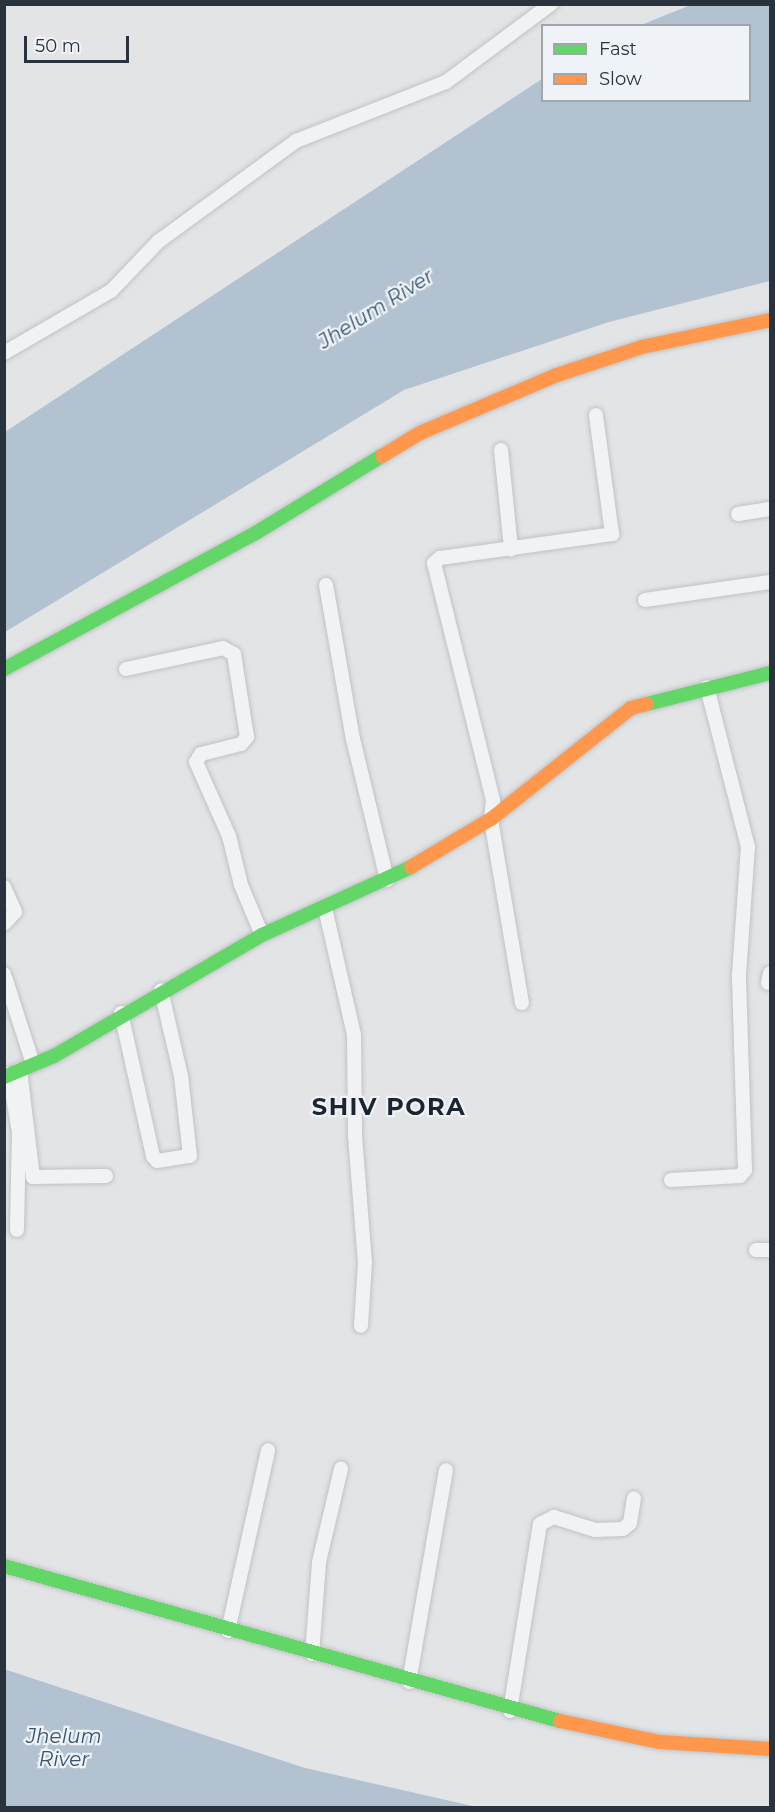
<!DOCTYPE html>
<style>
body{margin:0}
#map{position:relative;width:775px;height:1812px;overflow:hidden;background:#e2e4e6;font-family:Montserrat,sans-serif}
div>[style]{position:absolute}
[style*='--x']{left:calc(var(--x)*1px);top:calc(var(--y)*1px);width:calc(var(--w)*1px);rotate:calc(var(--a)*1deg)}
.water>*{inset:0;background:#b2c2d0}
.roads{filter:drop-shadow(0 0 2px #c0c2c4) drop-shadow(0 0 2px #c0c2c4)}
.street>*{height:14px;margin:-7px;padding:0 7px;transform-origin:7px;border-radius:7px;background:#f0f2f3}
.fast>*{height:14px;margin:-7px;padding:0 7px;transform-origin:7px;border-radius:7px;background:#63d668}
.slow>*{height:14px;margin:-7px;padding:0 7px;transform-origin:7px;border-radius:7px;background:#ff974d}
span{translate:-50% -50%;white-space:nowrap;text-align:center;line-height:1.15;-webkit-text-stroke:4.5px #eff2f6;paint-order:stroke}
.water-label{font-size:20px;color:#365470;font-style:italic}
.district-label{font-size:24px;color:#1c242f;font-weight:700;letter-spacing:1.5px}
.frame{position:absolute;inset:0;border:6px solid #29333e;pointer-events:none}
.legend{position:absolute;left:541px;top:24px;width:210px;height:78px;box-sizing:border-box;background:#eff2f6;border:2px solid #a0a6ac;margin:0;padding:8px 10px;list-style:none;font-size:18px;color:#29333e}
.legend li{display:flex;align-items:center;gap:12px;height:30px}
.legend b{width:30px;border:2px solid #a0a6ac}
.scale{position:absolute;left:24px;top:36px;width:105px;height:27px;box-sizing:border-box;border:3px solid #29333e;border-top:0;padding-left:8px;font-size:18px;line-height:21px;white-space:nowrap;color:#29333e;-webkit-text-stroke:4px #eff2f6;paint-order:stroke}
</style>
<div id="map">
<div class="water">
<i style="clip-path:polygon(693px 4px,770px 5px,770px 281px,609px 322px,404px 390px,5px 632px,5px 432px,542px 79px,542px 100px,750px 100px,750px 26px,641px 25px)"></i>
<i style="clip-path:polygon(4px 1669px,305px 1768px,477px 1807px,5px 1807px)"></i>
</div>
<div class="roads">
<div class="street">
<i style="--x:4;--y:353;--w:124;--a:-30.1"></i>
<i style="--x:111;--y:291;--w:69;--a:-46.2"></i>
<i style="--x:159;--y:241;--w:170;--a:-36.1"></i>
<i style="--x:296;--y:141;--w:161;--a:-21.5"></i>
<i style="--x:446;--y:82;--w:131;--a:-36.6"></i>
<i style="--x:501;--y:450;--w:100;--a:84.2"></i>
<i style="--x:738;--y:514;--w:32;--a:-9"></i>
<i style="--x:326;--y:585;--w:156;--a:80.1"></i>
<i style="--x:353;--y:739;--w:145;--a:76.4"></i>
<i style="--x:645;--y:600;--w:126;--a:-8.2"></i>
<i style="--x:126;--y:669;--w:99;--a:-12.2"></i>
<i style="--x:223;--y:648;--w:13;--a:29"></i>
<i style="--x:234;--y:654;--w:84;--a:81.1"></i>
<i style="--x:247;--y:737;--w:9;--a:131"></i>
<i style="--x:241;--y:744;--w:41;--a:166"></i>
<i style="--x:201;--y:754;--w:9;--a:122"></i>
<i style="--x:196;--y:762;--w:81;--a:66"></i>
<i style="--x:229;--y:836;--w:50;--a:76.2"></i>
<i style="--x:241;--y:885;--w:54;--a:67.2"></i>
<i style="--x:4;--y:887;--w:27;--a:66"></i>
<i style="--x:15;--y:912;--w:16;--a:133"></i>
<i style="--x:325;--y:908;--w:130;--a:77.1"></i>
<i style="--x:354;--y:1035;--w:101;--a:89.4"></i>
<i style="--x:355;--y:1136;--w:126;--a:85.5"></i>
<i style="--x:365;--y:1262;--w:64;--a:93.6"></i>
<i style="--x:4;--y:974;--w:95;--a:72.1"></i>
<i style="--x:768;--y:983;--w:10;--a:-79"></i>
<i style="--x:522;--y:1003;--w:187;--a:-99.6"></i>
<i style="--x:491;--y:819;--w:19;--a:-84"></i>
<i style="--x:493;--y:800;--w:244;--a:-104"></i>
<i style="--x:434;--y:563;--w:8;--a:-40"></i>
<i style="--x:440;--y:558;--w:174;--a:-7.9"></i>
<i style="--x:612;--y:534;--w:120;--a:-97.7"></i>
<i style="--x:121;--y:1013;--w:147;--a:77.4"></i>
<i style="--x:153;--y:1156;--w:6;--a:51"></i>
<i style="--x:157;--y:1161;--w:33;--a:-9"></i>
<i style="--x:190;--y:1156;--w:81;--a:-96.4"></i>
<i style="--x:181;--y:1076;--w:88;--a:-103.1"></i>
<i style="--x:20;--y:1070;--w:108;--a:83.1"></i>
<i style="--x:33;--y:1177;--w:73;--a:-0.8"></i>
<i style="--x:9;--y:1074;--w:59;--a:80.2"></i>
<i style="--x:19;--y:1132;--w:98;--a:91.2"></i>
<i style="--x:671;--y:1180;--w:69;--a:-3.3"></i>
<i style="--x:740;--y:1176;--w:8;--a:-50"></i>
<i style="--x:745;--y:1170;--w:195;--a:-91.8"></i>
<i style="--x:739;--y:975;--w:128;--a:-86"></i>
<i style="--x:748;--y:847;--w:165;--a:-104.4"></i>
<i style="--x:756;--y:1250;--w:14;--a:0"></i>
<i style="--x:228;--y:1631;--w:185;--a:-77.5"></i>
<i style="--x:312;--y:1654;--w:92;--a:-85.6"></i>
<i style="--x:319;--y:1562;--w:96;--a:-76.7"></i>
<i style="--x:409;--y:1682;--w:215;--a:-80.1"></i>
<i style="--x:510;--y:1711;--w:189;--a:-80.9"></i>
<i style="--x:540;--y:1524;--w:16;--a:-27"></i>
<i style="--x:554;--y:1517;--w:43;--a:17.6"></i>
<i style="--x:595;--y:1530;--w:28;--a:-2"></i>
<i style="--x:623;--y:1529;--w:9;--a:-41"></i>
<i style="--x:630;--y:1523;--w:25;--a:-81"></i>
</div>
<div class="fast">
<i style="--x:4;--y:669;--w:284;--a:-28.4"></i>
<i style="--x:254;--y:534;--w:150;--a:-31.4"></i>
<i style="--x:647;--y:704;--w:127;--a:-14.1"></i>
<i style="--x:4;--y:1077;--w:54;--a:-22.8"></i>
<i style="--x:54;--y:1056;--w:241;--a:-30.2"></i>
<i style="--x:262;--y:935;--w:164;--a:-24.5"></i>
<i style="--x:4;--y:1566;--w:577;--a:15.58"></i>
</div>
<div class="slow">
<i style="--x:382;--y:456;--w:44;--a:-31.2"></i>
<i style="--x:420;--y:433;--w:146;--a:-23"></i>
<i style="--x:554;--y:376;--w:93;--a:-18.2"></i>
<i style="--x:642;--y:347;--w:131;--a:-11.9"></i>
<i style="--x:411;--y:867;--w:93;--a:-31"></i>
<i style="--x:491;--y:819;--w:179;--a:-38.4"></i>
<i style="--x:631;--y:708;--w:16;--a:-14"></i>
<i style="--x:560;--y:1721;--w:102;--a:11.9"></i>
<i style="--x:660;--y:1742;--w:110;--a:3.6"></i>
</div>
</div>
<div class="water-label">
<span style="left:376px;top:309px;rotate:-32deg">Jhelum River</span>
<span style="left:64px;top:1748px">Jhelum<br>River</span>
</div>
<div class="district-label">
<span style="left:389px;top:1107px">SHIV PORA</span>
</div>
<div class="frame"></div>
<ul class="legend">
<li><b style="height:8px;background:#63d668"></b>Fast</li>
<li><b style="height:8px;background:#ff974d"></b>Slow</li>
</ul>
<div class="scale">50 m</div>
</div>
